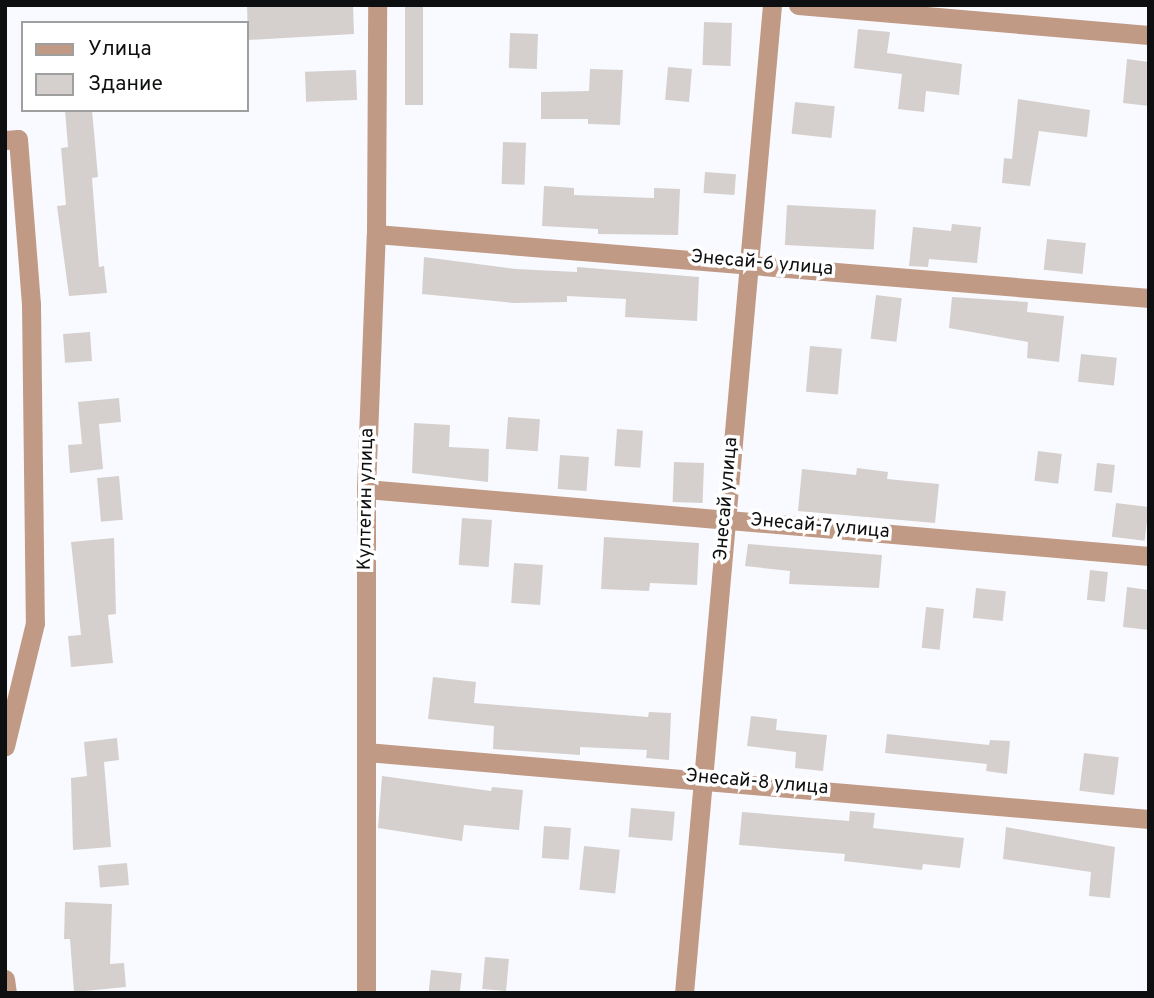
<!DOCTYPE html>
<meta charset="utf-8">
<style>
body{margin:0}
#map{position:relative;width:1154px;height:998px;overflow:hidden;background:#f9faff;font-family:Overpass,sans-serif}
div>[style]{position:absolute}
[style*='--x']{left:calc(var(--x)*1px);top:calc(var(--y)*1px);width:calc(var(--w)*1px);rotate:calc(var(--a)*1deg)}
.building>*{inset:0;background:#d5d0ce;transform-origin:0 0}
.minor>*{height:19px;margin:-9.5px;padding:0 9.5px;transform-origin:9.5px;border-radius:9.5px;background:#c19a85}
span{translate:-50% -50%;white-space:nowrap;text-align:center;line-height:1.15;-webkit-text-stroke:7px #fff;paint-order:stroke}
.street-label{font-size:19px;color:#0e0f10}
.frame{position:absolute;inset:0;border:7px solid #0e0f10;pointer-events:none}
.legend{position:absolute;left:21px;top:21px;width:228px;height:91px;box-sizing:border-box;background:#fff;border:2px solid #9f9f9f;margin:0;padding:9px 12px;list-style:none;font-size:21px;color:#0e0f10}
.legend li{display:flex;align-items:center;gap:14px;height:35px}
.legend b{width:35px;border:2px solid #9f9f9f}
</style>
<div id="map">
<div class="building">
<i style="clip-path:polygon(247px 5px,353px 5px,354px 34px,248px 40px)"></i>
<i style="left:405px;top:5px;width:18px;height:100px"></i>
<i style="left:704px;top:22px;width:28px;height:43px;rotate:2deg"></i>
<i style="clip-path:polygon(858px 29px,890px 32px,887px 53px,962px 64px,959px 95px,926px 91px,924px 112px,898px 109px,902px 74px,854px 68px)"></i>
<i style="left:510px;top:33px;width:28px;height:35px;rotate:2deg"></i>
<i style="clip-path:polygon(1127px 59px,1149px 62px,1149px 106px,1123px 103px)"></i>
<i style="left:668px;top:67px;width:24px;height:33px;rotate:5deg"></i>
<i style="clip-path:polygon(590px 69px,623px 70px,620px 125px,588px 124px,588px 119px,541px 119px,541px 92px,589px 91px)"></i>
<i style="left:356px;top:70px;width:30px;height:51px;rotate:88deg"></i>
<i style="clip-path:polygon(1018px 99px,1090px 110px,1087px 137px,1039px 131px,1030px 186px,1002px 183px,1004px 158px,1012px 159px)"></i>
<i style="left:795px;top:102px;width:40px;height:32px;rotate:6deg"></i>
<i style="clip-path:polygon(65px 110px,92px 110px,98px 177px,92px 178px,99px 267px,104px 266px,107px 293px,69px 296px,57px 206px,66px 205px,61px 148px,68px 147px)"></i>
<i style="left:503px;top:142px;width:23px;height:42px;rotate:2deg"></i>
<i style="left:705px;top:172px;width:31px;height:21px;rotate:4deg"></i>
<i style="clip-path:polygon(544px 186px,574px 188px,574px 195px,654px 198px,654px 188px,680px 189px,678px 235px,598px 234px,598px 229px,542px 226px)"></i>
<i style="left:787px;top:205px;width:89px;height:40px;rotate:3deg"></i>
<i style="clip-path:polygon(952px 224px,981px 227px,977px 263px,929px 259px,928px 267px,909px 266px,913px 227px,951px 231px)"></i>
<i style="left:1047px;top:239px;width:39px;height:31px;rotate:6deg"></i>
<i style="clip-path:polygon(424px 257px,516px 269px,577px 272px,577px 267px,699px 277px,697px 321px,625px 317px,626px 299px,567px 296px,567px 302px,514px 303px,422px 294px)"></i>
<i style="left:876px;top:295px;width:26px;height:44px;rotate:7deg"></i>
<i style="clip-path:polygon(952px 297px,1028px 302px,1027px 312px,1064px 316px,1059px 362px,1027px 358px,1028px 342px,949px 328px)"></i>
<i style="left:90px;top:332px;width:29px;height:27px;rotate:86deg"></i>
<i style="left:810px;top:346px;width:32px;height:46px;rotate:5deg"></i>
<i style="left:1081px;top:354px;width:36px;height:28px;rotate:6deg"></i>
<i style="clip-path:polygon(119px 398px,121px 422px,99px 424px,103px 469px,70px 473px,68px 445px,82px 444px,78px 402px)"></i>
<i style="left:508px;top:417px;width:32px;height:32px;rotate:4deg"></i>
<i style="clip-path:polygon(414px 423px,450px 425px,449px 447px,489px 449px,488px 482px,412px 473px)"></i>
<i style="left:617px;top:429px;width:26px;height:37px;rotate:4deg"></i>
<i style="left:1038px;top:451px;width:24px;height:30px;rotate:7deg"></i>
<i style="left:560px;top:455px;width:29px;height:34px;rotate:4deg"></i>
<i style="left:674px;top:462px;width:30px;height:40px;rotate:2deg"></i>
<i style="left:1097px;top:463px;width:18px;height:28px;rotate:6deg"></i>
<i style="clip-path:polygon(857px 468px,888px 472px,887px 479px,939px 484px,935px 523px,798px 511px,802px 469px,856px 475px)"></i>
<i style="left:119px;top:476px;width:44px;height:22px;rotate:85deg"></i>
<i style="left:1116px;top:503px;width:33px;height:34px;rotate:7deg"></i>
<i style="left:462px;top:518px;width:30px;height:47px;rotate:4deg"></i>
<i style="clip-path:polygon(604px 537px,699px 543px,697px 585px,650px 583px,649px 591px,601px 589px)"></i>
<i style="clip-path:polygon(114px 538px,116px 614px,108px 615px,113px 663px,71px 667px,68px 636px,81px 635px,71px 542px)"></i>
<i style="clip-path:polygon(748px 544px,882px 555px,879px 588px,789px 584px,790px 571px,745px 566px)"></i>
<i style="left:514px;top:563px;width:29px;height:40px;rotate:4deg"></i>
<i style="left:1090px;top:570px;width:18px;height:30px;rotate:6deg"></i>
<i style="clip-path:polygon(1127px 587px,1149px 590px,1149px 630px,1123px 627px)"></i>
<i style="left:976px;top:588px;width:30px;height:30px;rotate:6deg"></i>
<i style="left:926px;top:607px;width:18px;height:41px;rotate:6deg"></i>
<i style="clip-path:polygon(433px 677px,476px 682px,474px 703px,648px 717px,649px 712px,671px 713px,669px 760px,646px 758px,647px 750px,580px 747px,580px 755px,493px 749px,494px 726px,428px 719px)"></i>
<i style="clip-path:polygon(751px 716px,777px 719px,776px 730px,827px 735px,823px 771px,795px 768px,796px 752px,747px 746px)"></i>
<i style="clip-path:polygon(887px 734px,989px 745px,990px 740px,1010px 741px,1007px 774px,986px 771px,987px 764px,885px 753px)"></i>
<i style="clip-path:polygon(117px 738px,119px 760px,104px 762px,111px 847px,73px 850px,71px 778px,87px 776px,84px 742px)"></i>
<i style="left:1084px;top:753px;width:35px;height:38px;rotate:7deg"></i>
<i style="clip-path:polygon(382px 776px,491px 791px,492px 787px,523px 790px,519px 830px,464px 825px,462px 841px,378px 828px)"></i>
<i style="left:631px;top:808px;width:44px;height:29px;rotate:5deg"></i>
<i style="clip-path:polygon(850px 811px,875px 813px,873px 828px,964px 838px,960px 868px,923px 864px,922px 870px,844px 861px,845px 854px,739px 845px,742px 812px,849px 821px)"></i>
<i style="left:544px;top:826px;width:27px;height:32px;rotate:4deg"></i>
<i style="clip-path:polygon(1006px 827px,1115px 847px,1110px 898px,1089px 896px,1091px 872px,1003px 859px)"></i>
<i style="left:584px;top:846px;width:36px;height:44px;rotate:6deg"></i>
<i style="left:127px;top:863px;width:22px;height:29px;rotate:85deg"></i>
<i style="clip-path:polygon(65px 902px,112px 904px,110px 964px,124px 963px,126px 987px,74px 992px,70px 939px,64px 939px)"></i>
<i style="left:485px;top:957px;width:24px;height:32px;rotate:5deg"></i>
<i style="left:431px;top:970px;width:31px;height:23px;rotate:6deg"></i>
</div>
<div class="minor">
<i style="--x:798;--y:5;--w:352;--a:4.9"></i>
<i style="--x:5;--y:140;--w:13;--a:-4"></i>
<i style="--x:18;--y:139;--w:167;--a:85.5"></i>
<i style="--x:31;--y:305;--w:318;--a:89.3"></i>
<i style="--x:35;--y:623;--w:127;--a:103.7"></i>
<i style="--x:376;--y:234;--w:776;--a:4.73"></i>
<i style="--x:366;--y:489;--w:786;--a:4.89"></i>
<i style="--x:366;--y:752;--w:786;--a:4.89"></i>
<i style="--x:5;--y:979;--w:14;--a:82"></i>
<i style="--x:366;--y:993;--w:504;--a:-90"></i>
<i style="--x:366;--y:489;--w:255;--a:-87.8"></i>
<i style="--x:376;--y:234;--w:229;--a:-89.7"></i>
<i style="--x:684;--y:993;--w:992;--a:-84.91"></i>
</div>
<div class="street-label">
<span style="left:762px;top:264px;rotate:5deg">Энесай-6 улица</span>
<span style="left:367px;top:499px;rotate:-89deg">Култегин улица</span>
<span style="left:727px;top:499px;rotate:-85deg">Энесай улица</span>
<span style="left:820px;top:527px;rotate:5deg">Энесай-7 улица</span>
<span style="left:757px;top:783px;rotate:5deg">Энесай-8 улица</span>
</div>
<div class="frame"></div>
<ul class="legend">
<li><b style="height:9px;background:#c19a85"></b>Улица</li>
<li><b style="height:19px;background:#d5d0ce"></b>Здание</li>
</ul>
</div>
